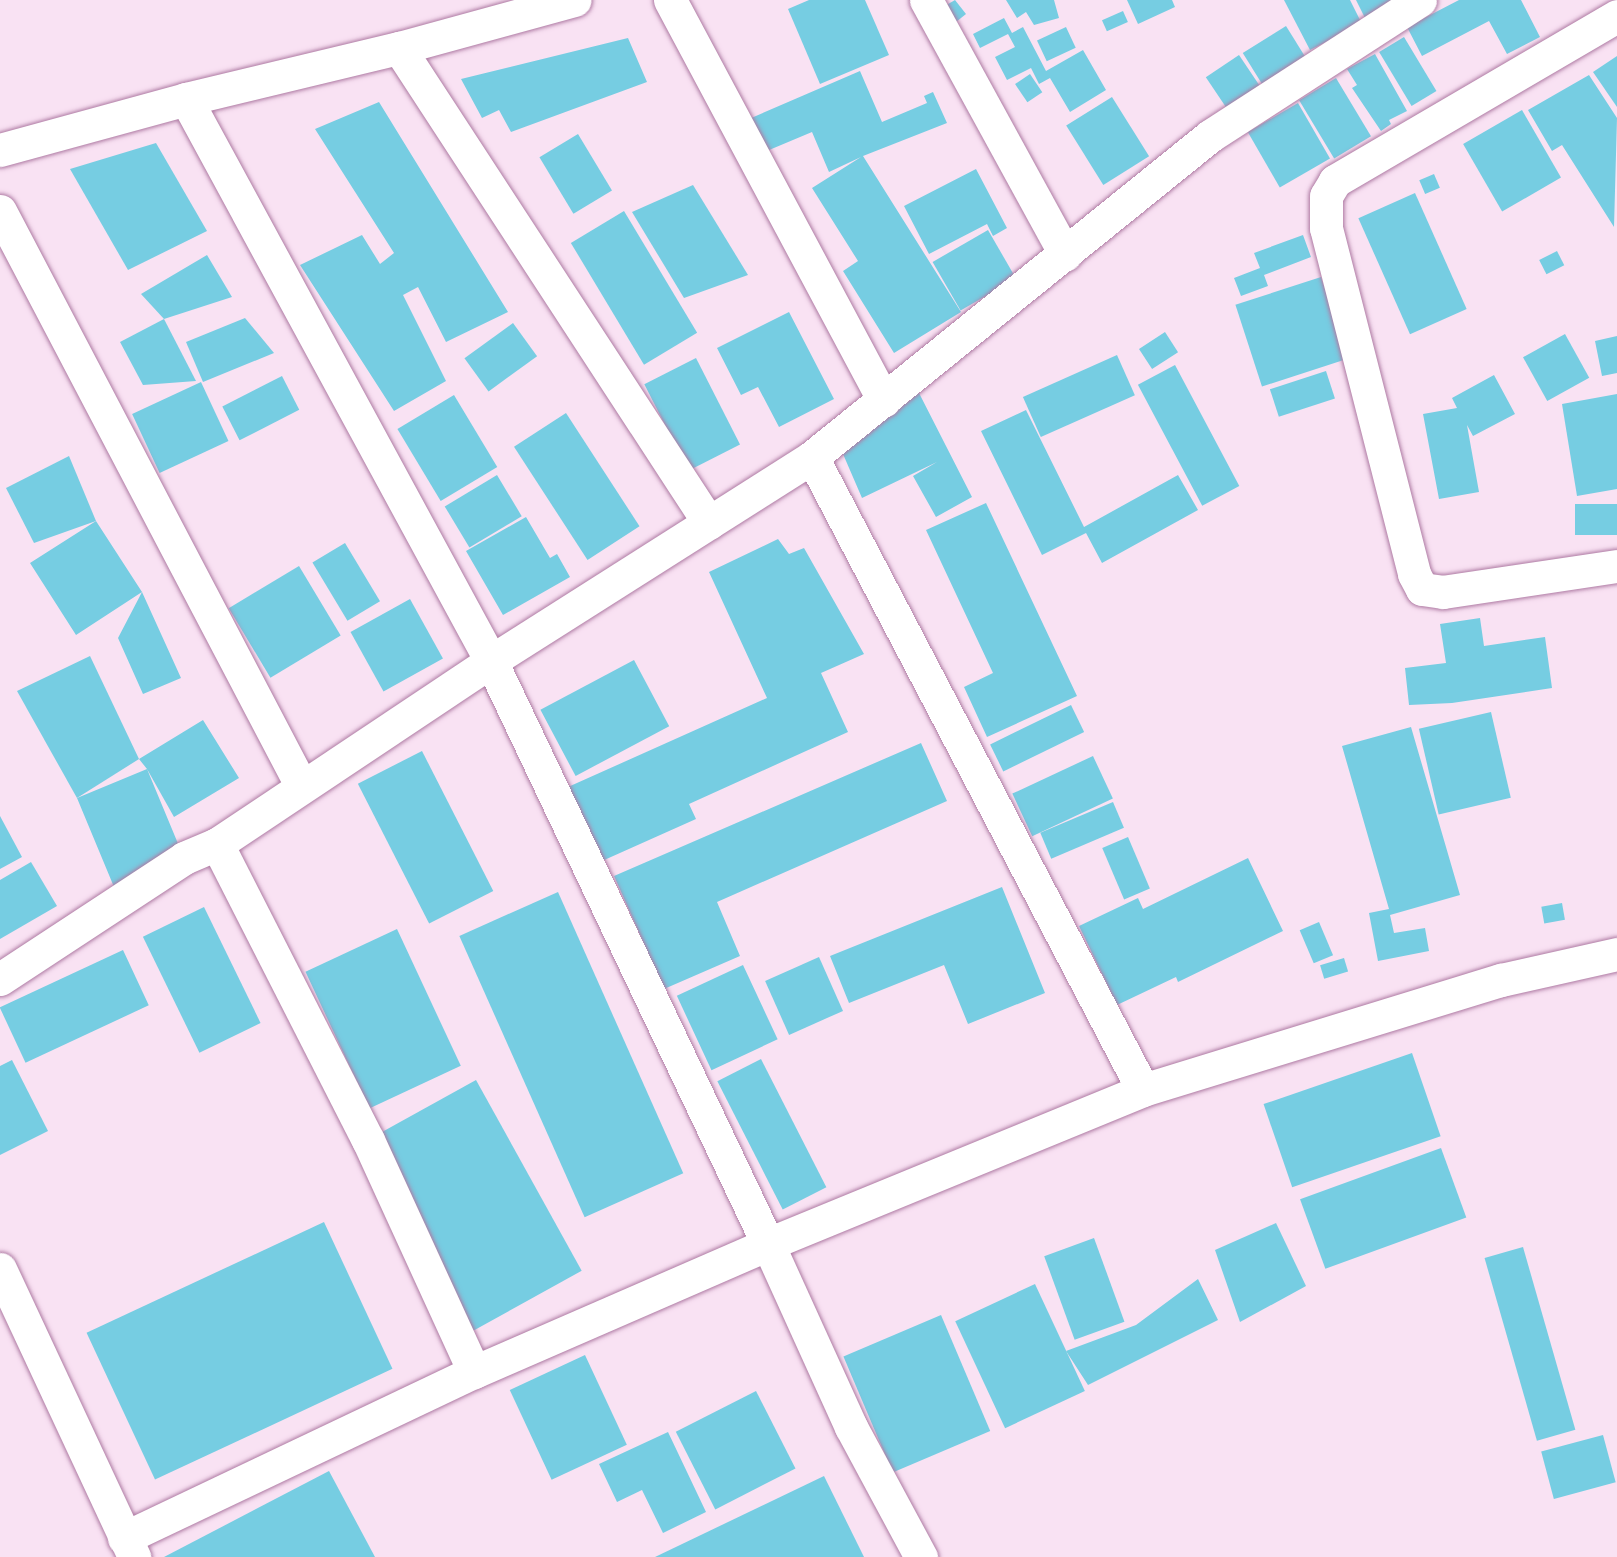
<!DOCTYPE html>
<style>
body{margin:0}
#map{position:relative;width:1617px;height:1557px;overflow:hidden;background:#f9e2f3;font-family:"Space Grotesk",sans-serif}
div>[style]{position:absolute}
[style*='--x']{left:calc(var(--x)*1px);top:calc(var(--y)*1px);width:calc(var(--w)*1px);rotate:calc(var(--a)*1deg)}
.building>*{inset:0;background:#76cde2;transform-origin:0 0}
.roads{filter:drop-shadow(0 0 2px #ae7aa3) drop-shadow(0 0 2px #ae7aa3)}
.minor>*{height:33px;margin:-16.5px;padding:0 16.5px;transform-origin:16.5px;border-radius:16.5px;background:#fff}
span{translate:-50% -50%;white-space:nowrap;text-align:center;line-height:1.15;-webkit-text-stroke:4.5px #f9e2f3;paint-order:stroke}
</style>
<div id="map">
<div class="building">
<i style="clip-path:polygon(809px 0,865px 0,889px 55px,820px 84px,788px 9px)"></i>
<i style="clip-path:polygon(955px 0,966px 14px,956px 22px,943px 7px)"></i>
<i style="clip-path:polygon(1006px 0,1054px 0,1059px 18px,1034px 25px,1026px 12px,1017px 18px)"></i>
<i style="clip-path:polygon(1127px 0,1172px 0,1175px 7px,1138px 24px)"></i>
<i style="clip-path:polygon(1284px 0,1350px 0,1362px 24px,1310px 50px)"></i>
<i style="clip-path:polygon(1356px 0,1401px 0,1365px 18px)"></i>
<i style="clip-path:polygon(1459px 0,1521px 0,1540px 37px,1507px 54px,1489px 21px,1422px 56px,1407px 27px)"></i>
<i style="left:1123px;top:11px;width:12px;height:23px;rotate:66deg"></i>
<i style="clip-path:polygon(1004px 18px,1012px 33px,1023px 27px,1046px 71px,1083px 50px,1106px 90px,1070px 112px,1050px 78px,1039px 84px,1031px 68px,1007px 80px,995px 57px,1015px 47px,1008px 34px,980px 48px,973px 34px)"></i>
<i style="left:1286px;top:26px;width:40px;height:51px;rotate:58deg"></i>
<i style="left:1066px;top:27px;width:23px;height:32px;rotate:65deg"></i>
<i style="left:1404px;top:37px;width:63px;height:29px;rotate:59deg"></i>
<i style="clip-path:polygon(628px 38px,647px 82px,511px 132px,499px 110px,482px 118px,461px 79px)"></i>
<i style="clip-path:polygon(1375px 54px,1407px 111px,1389px 120px,1391px 124px,1381px 131px,1352px 88px,1357px 85px,1347px 69px)"></i>
<i style="left:1239px;top:55px;width:43px;height:40px;rotate:56deg"></i>
<i style="clip-path:polygon(1617px 56px,1617px 107px,1593px 72px)"></i>
<i style="clip-path:polygon(860px 71px,882px 122px,927px 103px,924px 96px,933px 92px,947px 123px,863px 156px,961px 312px,894px 353px,843px 271px,858px 261px,812px 188px,861px 157px,829px 172px,812px 132px,757px 155px,742px 122px)"></i>
<i style="left:1030px;top:74px;width:22px;height:18px;rotate:56deg"></i>
<i style="clip-path:polygon(1589px 75px,1617px 118px,1614px 227px,1562px 145px,1552px 151px,1528px 110px)"></i>
<i style="left:1336px;top:78px;width:68px;height:43px;rotate:59deg"></i>
<i style="left:1112px;top:97px;width:70px;height:54px;rotate:58deg"></i>
<i style="clip-path:polygon(379px 102px,508px 312px,446px 342px,418px 287px,403px 295px,446px 381px,394px 411px,300px 265px,362px 235px,380px 264px,394px 253px,315px 129px)"></i>
<i style="left:1298px;top:103px;width:64px;height:58px;rotate:60deg"></i>
<i style="left:1522px;top:110px;width:78px;height:68px;rotate:60deg"></i>
<i style="left:578px;top:134px;width:66px;height:45px;rotate:59deg"></i>
<i style="clip-path:polygon(156px 143px,207px 231px,128px 270px,70px 169px)"></i>
<i style="clip-path:polygon(976px 169px,1007px 228px,993px 236px,987px 224px,929px 254px,904px 206px)"></i>
<i style="left:1434px;top:174px;width:15px;height:16px;rotate:67deg"></i>
<i style="clip-path:polygon(693px 185px,748px 275px,684px 298px,632px 212px)"></i>
<i style="left:1415px;top:193px;width:127px;height:62px;rotate:66deg"></i>
<i style="left:624px;top:211px;width:142px;height:62px;rotate:59deg"></i>
<i style="left:988px;top:230px;width:56px;height:64px;rotate:60deg"></i>
<i style="clip-path:polygon(1303px 235px,1311px 257px,1264px 275px,1268px 286px,1241px 296px,1234px 278px,1260px 268px,1254px 253px)"></i>
<i style="left:1557px;top:251px;width:16px;height:20px;rotate:63deg"></i>
<i style="clip-path:polygon(207px 255px,232px 297px,164px 319px,141px 294px)"></i>
<i style="left:1321px;top:277px;width:86px;height:90px;rotate:72deg"></i>
<i style="clip-path:polygon(789px 312px,834px 399px,779px 427px,758px 387px,741px 395px,717px 348px)"></i>
<i style="clip-path:polygon(245px 318px,274px 353px,203px 382px,186px 342px)"></i>
<i style="clip-path:polygon(164px 319px,196px 381px,143px 385px,120px 342px)"></i>
<i style="left:513px;top:323px;width:41px;height:60px;rotate:54deg"></i>
<i style="left:1165px;top:332px;width:24px;height:31px;rotate:57deg"></i>
<i style="left:1565px;top:334px;width:50px;height:48px;rotate:61deg"></i>
<i style="clip-path:polygon(1617px 336px,1617px 373px,1602px 376px,1595px 341px)"></i>
<i style="left:1117px;top:355px;width:44px;height:103px;rotate:66deg"></i>
<i style="left:696px;top:358px;width:97px;height:58px;rotate:63deg"></i>
<i style="left:1175px;top:365px;width:137px;height:42px;rotate:62deg"></i>
<i style="left:1326px;top:371px;width:29px;height:59px;rotate:72deg"></i>
<i style="clip-path:polygon(1494px 375px,1515px 414px,1473px 436px,1467px 425px,1479px 492px,1439px 499px,1423px 414px,1457px 408px,1452px 398px)"></i>
<i style="left:282px;top:376px;width:38px;height:67px;rotate:63deg"></i>
<i style="left:201px;top:382px;width:65px;height:76px;rotate:65deg"></i>
<i style="clip-path:polygon(919px 393px,972px 497px,936px 517px,913px 476px,937px 462px,862px 498px,843px 454px)"></i>
<i style="clip-path:polygon(1617px 394px,1617px 489px,1577px 496px,1562px 404px)"></i>
<i style="left:454px;top:395px;width:84px;height:66px;rotate:59deg"></i>
<i style="clip-path:polygon(1026px 410px,1084px 527px,1178px 475px,1198px 510px,1102px 563px,1086px 533px,1042px 555px,981px 431px)"></i>
<i style="left:566px;top:413px;width:135px;height:62px;rotate:57deg"></i>
<i style="clip-path:polygon(69px 456px,96px 521px,34px 543px,6px 488px)"></i>
<i style="left:497px;top:475px;width:48px;height:61px;rotate:59deg"></i>
<i style="clip-path:polygon(986px 503px,1077px 696px,987px 737px,964px 687px,993px 673px,926px 530px)"></i>
<i style="left:1617px;top:504px;width:31px;height:42px;rotate:90deg"></i>
<i style="clip-path:polygon(526px 517px,550px 558px,557px 554px,570px 577px,503px 615px,466px 551px)"></i>
<i style="clip-path:polygon(96px 521px,142px 592px,181px 678px,143px 694px,118px 638px,142px 592px,76px 635px,30px 563px)"></i>
<i style="clip-path:polygon(778px 539px,789px 554px,804px 548px,864px 654px,821px 673px,848px 732px,689px 804px,696px 819px,602px 861px,568px 787px,767px 698px,709px 572px)"></i>
<i style="left:345px;top:543px;width:68px;height:38px;rotate:59deg"></i>
<i style="left:299px;top:566px;width:81px;height:82px;rotate:59deg"></i>
<i style="left:410px;top:599px;width:68px;height:68px;rotate:61deg"></i>
<i style="clip-path:polygon(1480px 618px,1484px 646px,1545px 637px,1552px 688px,1452px 703px,1409px 705px,1405px 668px,1446px 663px,1440px 624px)"></i>
<i style="clip-path:polygon(90px 656px,139px 759px,77px 798px,17px 691px)"></i>
<i style="left:634px;top:660px;width:75px;height:106px;rotate:62deg"></i>
<i style="left:1071px;top:705px;width:30px;height:90px;rotate:64deg"></i>
<i style="left:1491px;top:712px;width:88px;height:74px;rotate:77deg"></i>
<i style="clip-path:polygon(203px 720px,239px 778px,174px 817px,147px 769px,184px 858px,114px 887px,77px 798px,147px 769px,139px 759px)"></i>
<i style="clip-path:polygon(1411px 727px,1460px 895px,1390px 915px,1394px 933px,1425px 928px,1429px 951px,1378px 961px,1369px 913px,1389px 909px,1342px 746px)"></i>
<i style="clip-path:polygon(921px 743px,947px 801px,717px 902px,740px 956px,664px 989px,614px 876px)"></i>
<i style="left:422px;top:751px;width:157px;height:72px;rotate:63deg"></i>
<i style="left:1093px;top:756px;width:47px;height:89px;rotate:65deg"></i>
<i style="left:1113px;top:802px;width:28px;height:79px;rotate:67deg"></i>
<i style="clip-path:polygon(0 816px,22px 857px,0 869px)"></i>
<i style="left:1128px;top:837px;width:56px;height:28px;rotate:67deg"></i>
<i style="clip-path:polygon(1248px 858px,1283px 931px,1178px 982px,1176px 977px,1117px 1005px,1079px 926px,1138px 898px,1143px 909px)"></i>
<i style="clip-path:polygon(31px 862px,57px 906px,0 939px,0 880px)"></i>
<i style="clip-path:polygon(1002px 887px,1045px 993px,968px 1024px,944px 965px,849px 1003px,830px 956px)"></i>
<i style="left:558px;top:892px;width:308px;height:108px;rotate:66deg"></i>
<i style="left:1562px;top:903px;width:17px;height:21px;rotate:80deg"></i>
<i style="left:204px;top:907px;width:129px;height:68px;rotate:64deg"></i>
<i style="left:1319px;top:922px;width:36px;height:21px;rotate:67deg"></i>
<i style="left:397px;top:929px;width:151px;height:101px;rotate:65deg"></i>
<i style="left:123px;top:950px;width:61px;height:136px;rotate:65deg"></i>
<i style="left:819px;top:957px;width:59px;height:59px;rotate:66deg"></i>
<i style="left:1344px;top:958px;width:14px;height:25px;rotate:73deg"></i>
<i style="left:743px;top:965px;width:82px;height:73px;rotate:65deg"></i>
<i style="left:1412px;top:1053px;width:88px;height:157px;rotate:71deg"></i>
<i style="left:761px;top:1059px;width:144px;height:49px;rotate:63deg"></i>
<i style="clip-path:polygon(12px 1060px,48px 1131px,0 1155px,0 1066px)"></i>
<i style="left:476px;top:1080px;width:218px;height:124px;rotate:61deg"></i>
<i style="left:1441px;top:1148px;width:74px;height:150px;rotate:70deg"></i>
<i style="left:324px;top:1222px;width:162px;height:262px;rotate:65deg"></i>
<i style="clip-path:polygon(1276px 1223px,1306px 1286px,1240px 1322px,1215px 1250px)"></i>
<i style="left:1094px;top:1238px;width:89px;height:53px;rotate:70deg"></i>
<i style="left:1523px;top:1247px;width:190px;height:40px;rotate:74deg"></i>
<i style="clip-path:polygon(1198px 1279px,1218px 1320px,1088px 1385px,1066px 1351px,1136px 1325px)"></i>
<i style="left:1035px;top:1284px;width:118px;height:88px;rotate:65deg"></i>
<i style="left:941px;top:1315px;width:126px;height:106px;rotate:67deg"></i>
<i style="left:585px;top:1355px;width:99px;height:83px;rotate:65deg"></i>
<i style="left:756px;top:1391px;width:87px;height:90px;rotate:63deg"></i>
<i style="clip-path:polygon(668px 1432px,706px 1512px,663px 1533px,642px 1490px,617px 1502px,599px 1464px)"></i>
<i style="left:1603px;top:1435px;width:49px;height:64px;rotate:75deg"></i>
<i style="clip-path:polygon(329px 1471px,375px 1557px,164px 1557px)"></i>
<i style="clip-path:polygon(824px 1476px,864px 1557px,655px 1557px)"></i>
</div>
<div class="roads">
<div class="minor">
<i style="--x:670;--y:0;--w:454;--a:61.9"></i>
<i style="--x:926;--y:0;--w:290;--a:61.3"></i>
<i style="--x:1617;--y:16;--w:327;--a:149.7"></i>
<i style="--x:1335;--y:181;--w:17;--a:121"></i>
<i style="--x:1326;--y:196;--w:32;--a:90"></i>
<i style="--x:1326;--y:228;--w:357;--a:75.7"></i>
<i style="--x:1414;--y:574;--w:17;--a:62"></i>
<i style="--x:1422;--y:589;--w:21;--a:8"></i>
<i style="--x:1443;--y:592;--w:176;--a:-8.5"></i>
<i style="--x:399;--y:48;--w:567;--a:56.87"></i>
<i style="--x:186;--y:99;--w:639;--a:61.51"></i>
<i style="--x:491;--y:661;--w:645;--a:64.59"></i>
<i style="--x:768;--y:1244;--w:201;--a:65.6"></i>
<i style="--x:851;--y:1427;--w:148;--a:61.7"></i>
<i style="--x:0;--y:150;--w:193;--a:-15.3"></i>
<i style="--x:186;--y:99;--w:219;--a:-13.5"></i>
<i style="--x:399;--y:48;--w:182;--a:-15.3"></i>
<i style="--x:0;--y:211;--w:650;--a:62.33"></i>
<i style="--x:812;--y:457;--w:714;--a:62.39"></i>
<i style="--x:217;--y:844;--w:332;--a:63"></i>
<i style="--x:368;--y:1140;--w:255;--a:65.4"></i>
<i style="--x:0;--y:979;--w:220;--a:-33.3"></i>
<i style="--x:184;--y:858;--w:36;--a:-23"></i>
<i style="--x:217;--y:844;--w:329;--a:-33.7"></i>
<i style="--x:491;--y:661;--w:380;--a:-32.4"></i>
<i style="--x:812;--y:457;--w:511;--a:-38.89"></i>
<i style="--x:1210;--y:136;--w:250;--a:-32.9"></i>
<i style="--x:0;--y:1269;--w:318;--a:65"></i>
<i style="--x:124;--y:1538;--w:387;--a:-25.4"></i>
<i style="--x:474;--y:1372;--w:321;--a:-23.5"></i>
<i style="--x:768;--y:1244;--w:405;--a:-22.3"></i>
<i style="--x:1143;--y:1090;--w:375;--a:-17.1"></i>
<i style="--x:1501;--y:980;--w:119;--a:-12.6"></i>
</div>
</div>
</div>
